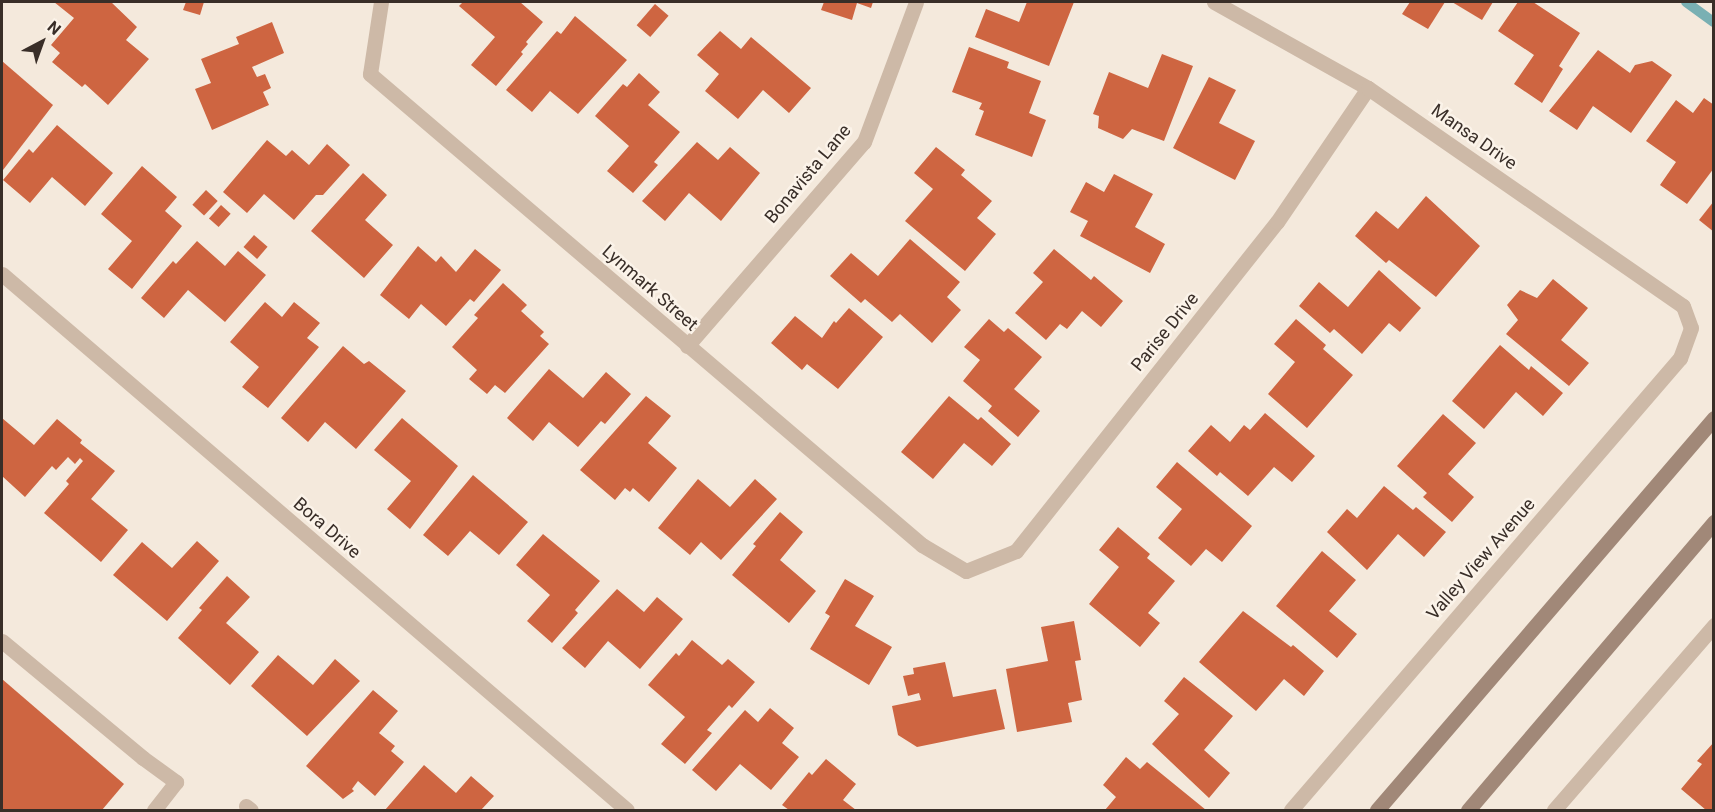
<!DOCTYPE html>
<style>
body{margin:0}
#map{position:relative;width:1715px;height:812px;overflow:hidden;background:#f4e9dc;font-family:Roboto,sans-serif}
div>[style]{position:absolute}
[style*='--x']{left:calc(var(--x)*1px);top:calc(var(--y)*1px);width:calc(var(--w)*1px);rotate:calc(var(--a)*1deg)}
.stream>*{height:10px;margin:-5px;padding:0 5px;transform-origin:5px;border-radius:5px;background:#79b0b3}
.building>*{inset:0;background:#ce6541;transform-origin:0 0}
.service>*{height:15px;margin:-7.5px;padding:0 7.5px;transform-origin:7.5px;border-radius:7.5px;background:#cdb9a7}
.minor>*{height:15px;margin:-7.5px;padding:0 7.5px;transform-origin:7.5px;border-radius:7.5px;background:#cdb9a7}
.secondary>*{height:15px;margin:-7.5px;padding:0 7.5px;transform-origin:7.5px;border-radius:7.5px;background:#a18878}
span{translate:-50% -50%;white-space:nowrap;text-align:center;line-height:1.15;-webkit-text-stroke:5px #fbf3e9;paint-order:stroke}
.street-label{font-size:18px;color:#392e28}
.frame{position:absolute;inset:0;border:3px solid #392e28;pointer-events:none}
.north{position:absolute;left:12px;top:12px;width:60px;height:60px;-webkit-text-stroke:4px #fbf3e9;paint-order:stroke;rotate:41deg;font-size:16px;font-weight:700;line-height:24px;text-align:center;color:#392e28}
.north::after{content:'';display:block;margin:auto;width:21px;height:27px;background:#392e28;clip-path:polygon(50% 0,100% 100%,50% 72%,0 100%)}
</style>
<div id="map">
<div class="stream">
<i style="--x:1686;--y:2;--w:34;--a:36"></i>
</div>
<div class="building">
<i style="clip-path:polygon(54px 2px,111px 2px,137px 27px,126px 40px,149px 59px,108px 105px,85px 84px,82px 87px,52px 62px,60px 53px,51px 45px,74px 18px)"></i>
<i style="clip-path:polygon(186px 2px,204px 2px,200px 15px,183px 10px)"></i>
<i style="clip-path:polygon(463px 2px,520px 2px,543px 22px,526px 42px,528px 44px,521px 52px,523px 54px,496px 86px,471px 65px,495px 37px,459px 6px)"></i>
<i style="clip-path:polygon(824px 2px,873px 2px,871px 8px,857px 3px,852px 20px,821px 10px)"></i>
<i style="clip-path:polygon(1027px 2px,1074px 2px,1049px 66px,975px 37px,986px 9px,1019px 22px)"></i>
<i style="clip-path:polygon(1410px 2px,1445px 2px,1428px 29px,1402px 14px)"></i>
<i style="clip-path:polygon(1452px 2px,1493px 2px,1482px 20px)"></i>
<i style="clip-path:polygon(1518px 2px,1533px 2px,1580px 33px,1559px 66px,1563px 69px,1542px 103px,1514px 84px,1534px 55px,1498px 31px)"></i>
<i style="left:655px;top:4px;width:18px;height:28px;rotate:41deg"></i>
<i style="clip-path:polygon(575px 16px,627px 60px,578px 114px,550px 91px,532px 112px,506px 90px,557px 31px,561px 34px)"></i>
<i style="clip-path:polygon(272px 22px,284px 53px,252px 67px,257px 77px,265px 74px,271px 88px,263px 92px,269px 105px,212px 130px,195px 89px,211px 83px,201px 59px,239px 44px,236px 37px)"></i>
<i style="clip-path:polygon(720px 31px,741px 49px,751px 37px,811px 88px,789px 113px,763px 90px,738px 119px,705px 91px,719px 74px,697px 55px)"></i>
<i style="clip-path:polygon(969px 47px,1009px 62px,1007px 68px,1041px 81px,1029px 113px,1046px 120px,1032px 157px,975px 135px,984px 111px,979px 109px,982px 103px,952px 92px)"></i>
<i style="clip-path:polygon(1598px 50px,1630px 73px,1635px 65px,1652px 61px,1672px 75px,1631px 133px,1593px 106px,1577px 130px,1549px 111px)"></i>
<i style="clip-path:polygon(1162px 54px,1193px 66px,1164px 141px,1132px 129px,1123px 139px,1098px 128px,1099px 116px,1093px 114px,1109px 72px,1148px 88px)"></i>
<i style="clip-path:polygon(2px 61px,53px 105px,3px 170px,2px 169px)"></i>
<i style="clip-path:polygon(639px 73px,660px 92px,648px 105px,680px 132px,654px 162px,658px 165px,633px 193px,607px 171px,629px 146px,595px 116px,623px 84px,627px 87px)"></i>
<i style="clip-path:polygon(1209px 77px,1236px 90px,1219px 123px,1255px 141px,1235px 180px,1173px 148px)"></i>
<i style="clip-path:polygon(1704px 98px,1714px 105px,1714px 168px,1687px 204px,1660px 185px,1676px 162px,1646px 141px,1676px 100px,1693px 113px)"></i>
<i style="clip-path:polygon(57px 125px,113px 173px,85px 206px,52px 177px,30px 203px,3px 180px,29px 149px,33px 153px)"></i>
<i style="clip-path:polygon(267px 140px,286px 156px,292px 150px,309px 165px,327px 144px,350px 165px,323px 195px,316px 195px,294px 220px,264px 194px,247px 213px,223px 192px)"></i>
<i style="clip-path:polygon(697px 142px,718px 160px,730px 147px,760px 173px,721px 221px,689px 193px,665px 221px,642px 201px)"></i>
<i style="clip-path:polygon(936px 147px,965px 170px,961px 175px,992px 201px,977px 218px,996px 234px,965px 271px,905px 221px,933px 189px,914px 173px)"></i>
<i style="clip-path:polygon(142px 166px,177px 197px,165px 211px,182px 226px,132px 289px,108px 269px,132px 241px,101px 214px)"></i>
<i style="clip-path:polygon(363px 173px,387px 195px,365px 220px,393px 245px,364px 278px,311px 231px)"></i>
<i style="clip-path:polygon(1114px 174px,1153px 194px,1135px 227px,1165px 244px,1150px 273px,1080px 236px,1088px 221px,1070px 212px,1086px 182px,1104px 192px)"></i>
<i style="left:206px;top:190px;width:16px;height:20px;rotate:43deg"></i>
<i style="clip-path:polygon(1426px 196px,1480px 246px,1436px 297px,1389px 260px,1386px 263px,1355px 236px,1376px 211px,1398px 229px)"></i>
<i style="clip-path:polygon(1714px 201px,1714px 232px,1699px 220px)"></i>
<i style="left:221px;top:205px;width:13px;height:18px;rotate:42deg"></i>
<i style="left:254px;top:235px;width:18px;height:16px;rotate:41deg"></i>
<i style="clip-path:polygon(910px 239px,960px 282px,947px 297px,961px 310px,932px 343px,900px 314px,892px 322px,865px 299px,861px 303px,830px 276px,851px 253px,878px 276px)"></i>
<i style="clip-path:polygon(197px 241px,225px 266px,238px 251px,266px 275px,225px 322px,188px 290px,164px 318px,141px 298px,173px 261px,176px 264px)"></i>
<i style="clip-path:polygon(418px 246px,436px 262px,441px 256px,456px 272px,475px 249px,501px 270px,474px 302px,470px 299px,446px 326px,421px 304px,409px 319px,380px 295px)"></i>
<i style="clip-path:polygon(1054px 249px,1091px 280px,1094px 276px,1123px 301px,1101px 327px,1082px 311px,1067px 329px,1060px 324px,1046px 340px,1015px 313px,1043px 282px,1033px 273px)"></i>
<i style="clip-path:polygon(1379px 270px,1421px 308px,1400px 332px,1389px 323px,1362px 354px,1334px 329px,1330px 333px,1299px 306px,1319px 282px,1348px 307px)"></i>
<i style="clip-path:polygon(1553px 279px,1588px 308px,1561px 340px,1589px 363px,1569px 386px,1506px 334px,1518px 320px,1507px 305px,1520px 290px,1537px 298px)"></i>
<i style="clip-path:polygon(503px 283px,527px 305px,521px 311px,544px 332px,540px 336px,549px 344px,505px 393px,495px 385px,487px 394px,469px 379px,477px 370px,452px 347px,478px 318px,474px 315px)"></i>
<i style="clip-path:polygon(265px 302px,282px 317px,294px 302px,320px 323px,307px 338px,319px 347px,268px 408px,242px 387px,259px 367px,230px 342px)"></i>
<i style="clip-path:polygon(849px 308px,883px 337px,838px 389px,807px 364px,802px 370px,771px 343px,795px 316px,822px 338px,834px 321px,836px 323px)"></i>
<i style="clip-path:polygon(989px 319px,1004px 332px,1008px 328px,1042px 357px,1014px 389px,1040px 411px,1018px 437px,988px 411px,992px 406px,963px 381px,980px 360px,964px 347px)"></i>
<i style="clip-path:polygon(1296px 319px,1326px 345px,1323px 349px,1353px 375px,1307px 428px,1268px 394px,1295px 362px,1274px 344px)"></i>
<i style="clip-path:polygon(1500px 345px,1529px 370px,1531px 366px,1563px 393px,1543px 416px,1516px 392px,1484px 429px,1452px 401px)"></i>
<i style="clip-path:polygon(343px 346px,364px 364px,369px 361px,406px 391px,356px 449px,325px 422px,308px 442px,281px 418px)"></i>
<i style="clip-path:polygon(549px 369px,583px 398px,606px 372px,631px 394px,605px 424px,601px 421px,578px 447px,549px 422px,533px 441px,507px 418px)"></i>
<i style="clip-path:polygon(646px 396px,671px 416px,648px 443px,677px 468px,649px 502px,633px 488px,630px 492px,625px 488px,615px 500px,580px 470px)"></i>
<i style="clip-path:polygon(949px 396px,978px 420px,981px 417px,1011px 444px,992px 466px,964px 443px,933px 479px,901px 452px)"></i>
<i style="clip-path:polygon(1265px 413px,1315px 456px,1292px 482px,1274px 467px,1248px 496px,1220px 472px,1217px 476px,1188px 451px,1211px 425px,1230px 442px,1244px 425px,1250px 430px)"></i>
<i style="clip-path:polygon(1443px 414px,1476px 443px,1448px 474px,1474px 497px,1452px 522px,1423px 497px,1427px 493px,1397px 466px)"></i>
<i style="clip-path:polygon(2px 418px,34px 445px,57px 419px,82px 440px,80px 443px,115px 471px,91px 499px,128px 530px,101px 562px,44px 513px,69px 484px,66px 481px,83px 461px,80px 458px,75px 464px,68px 457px,56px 470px,52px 466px,25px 497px,2px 476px)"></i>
<i style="clip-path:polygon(402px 418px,458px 466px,410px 529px,387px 509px,411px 481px,374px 450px)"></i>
<i style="clip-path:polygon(1177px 462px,1252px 526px,1222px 562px,1206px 549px,1191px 566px,1158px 538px,1182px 509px,1156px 487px)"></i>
<i style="clip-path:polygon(473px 475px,528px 522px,499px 555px,470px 531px,448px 556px,423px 535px)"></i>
<i style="clip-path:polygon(698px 479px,730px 507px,755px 479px,777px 499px,721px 560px,701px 542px,690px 555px,658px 528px)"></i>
<i style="clip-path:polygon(1384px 486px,1413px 510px,1416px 507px,1446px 532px,1424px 557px,1398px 534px,1367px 570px,1327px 532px,1347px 509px,1357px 518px)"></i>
<i style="clip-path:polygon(780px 512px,803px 532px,780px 560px,816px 591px,789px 623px,732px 575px,756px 546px,753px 544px)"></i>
<i style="clip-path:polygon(1118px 527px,1150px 554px,1147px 558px,1175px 581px,1148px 613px,1160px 623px,1140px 647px,1089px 604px,1119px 567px,1099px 550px)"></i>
<i style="clip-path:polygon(543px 534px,600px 581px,575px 610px,578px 613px,552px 643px,527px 621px,550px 595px,516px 565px)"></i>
<i style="clip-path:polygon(197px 541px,219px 561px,167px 621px,113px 575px,142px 542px,172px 568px)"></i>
<i style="clip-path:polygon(1322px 551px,1356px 580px,1329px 611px,1357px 634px,1337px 658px,1276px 606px)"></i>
<i style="clip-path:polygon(227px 576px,250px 597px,226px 623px,259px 652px,230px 685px,178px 638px,202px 610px,199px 608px)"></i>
<i style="clip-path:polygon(845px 579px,874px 596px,855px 626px,892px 647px,869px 685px,810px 649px,830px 616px,825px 613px)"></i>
<i style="clip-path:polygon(617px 589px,644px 612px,657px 597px,683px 619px,640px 669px,608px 641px,585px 668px,562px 648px)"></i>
<i style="clip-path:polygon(1243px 611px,1291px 647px,1293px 645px,1324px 671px,1304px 696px,1284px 679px,1256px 711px,1199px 662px)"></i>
<i style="clip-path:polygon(1074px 621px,1081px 660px,1075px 661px,1082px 700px,1068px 703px,1072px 722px,1017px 732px,1006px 669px,1048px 661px,1041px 627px)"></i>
<i style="clip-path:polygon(692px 640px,722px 665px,728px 659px,755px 682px,732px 708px,729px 705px,707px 730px,712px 733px,685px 764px,661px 744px,685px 717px,648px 685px,676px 653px,679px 656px)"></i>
<i style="clip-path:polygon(278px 655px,313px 685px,335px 659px,360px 681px,307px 736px,251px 686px)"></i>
<i style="clip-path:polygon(945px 662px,953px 697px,996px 689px,1005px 729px,917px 747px,898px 735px,892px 706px,921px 700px,919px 693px,908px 696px,903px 676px,914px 674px,913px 668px)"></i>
<i style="clip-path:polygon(1184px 677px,1233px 716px,1204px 750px,1230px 773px,1209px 798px,1152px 744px,1179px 714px,1164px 701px)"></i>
<i style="clip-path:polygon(2px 679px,124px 784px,102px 810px,2px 810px)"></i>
<i style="clip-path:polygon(373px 690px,398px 711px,379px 733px,395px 746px,391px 751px,404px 762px,375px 796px,358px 781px,352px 789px,354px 791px,343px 799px,306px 766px)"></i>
<i style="clip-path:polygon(770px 708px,794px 728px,782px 743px,799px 757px,771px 790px,740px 764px,716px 791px,692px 770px,745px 710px,758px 722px)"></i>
<i style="clip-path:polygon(1714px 742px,1714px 810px,1706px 810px,1681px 789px,1702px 764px,1697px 761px)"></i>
<i style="clip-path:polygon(1126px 757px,1140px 769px,1147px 762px,1206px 810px,1105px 810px,1116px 797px,1103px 785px)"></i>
<i style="clip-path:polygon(826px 759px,856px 784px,843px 800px,856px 810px,789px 810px,782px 805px,809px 772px,812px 775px)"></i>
<i style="clip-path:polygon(424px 765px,456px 793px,471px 776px,494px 796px,481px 810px,385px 810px)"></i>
</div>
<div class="service">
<i style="--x:2;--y:641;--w:183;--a:39.7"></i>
<i style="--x:143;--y:758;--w:41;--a:36"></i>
<i style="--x:176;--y:782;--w:36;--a:128"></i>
</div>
<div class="minor">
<i style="--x:381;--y:2;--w:73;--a:98.7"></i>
<i style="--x:370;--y:74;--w:726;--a:40.47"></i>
<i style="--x:922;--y:545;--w:51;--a:30.6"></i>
<i style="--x:966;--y:571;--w:54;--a:-21.8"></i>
<i style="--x:1016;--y:551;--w:420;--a:-51.6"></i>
<i style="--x:1277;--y:222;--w:162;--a:-55.8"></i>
<i style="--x:1214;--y:2;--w:176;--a:29.2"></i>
<i style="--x:1368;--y:88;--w:383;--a:34.7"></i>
<i style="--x:1683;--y:306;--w:23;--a:70"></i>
<i style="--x:1691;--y:328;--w:32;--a:110"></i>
<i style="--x:1680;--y:358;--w:596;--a:130.72"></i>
<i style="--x:2;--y:274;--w:823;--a:40.62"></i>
<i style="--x:687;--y:346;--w:270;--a:-49.1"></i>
<i style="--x:864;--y:142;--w:149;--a:-69.6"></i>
<i style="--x:246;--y:806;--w:6;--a:39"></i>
<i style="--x:1554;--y:810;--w:245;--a:-49.1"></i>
</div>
<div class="secondary">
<i style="--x:1377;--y:810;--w:517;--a:-49.31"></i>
<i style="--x:1468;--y:810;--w:379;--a:-49.5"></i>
</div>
<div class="street-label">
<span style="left:1474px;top:137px;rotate:35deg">Mansa Drive</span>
<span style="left:808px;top:174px;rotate:-50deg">Bonavista Lane</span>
<span style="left:650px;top:288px;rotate:41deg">Lynmark Street</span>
<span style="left:1165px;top:332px;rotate:-51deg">Parise Drive</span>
<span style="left:327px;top:528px;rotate:41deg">Bora Drive</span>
<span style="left:1481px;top:559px;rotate:-49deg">Valley View Avenue</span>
</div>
<div class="frame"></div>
<div class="north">N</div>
</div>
